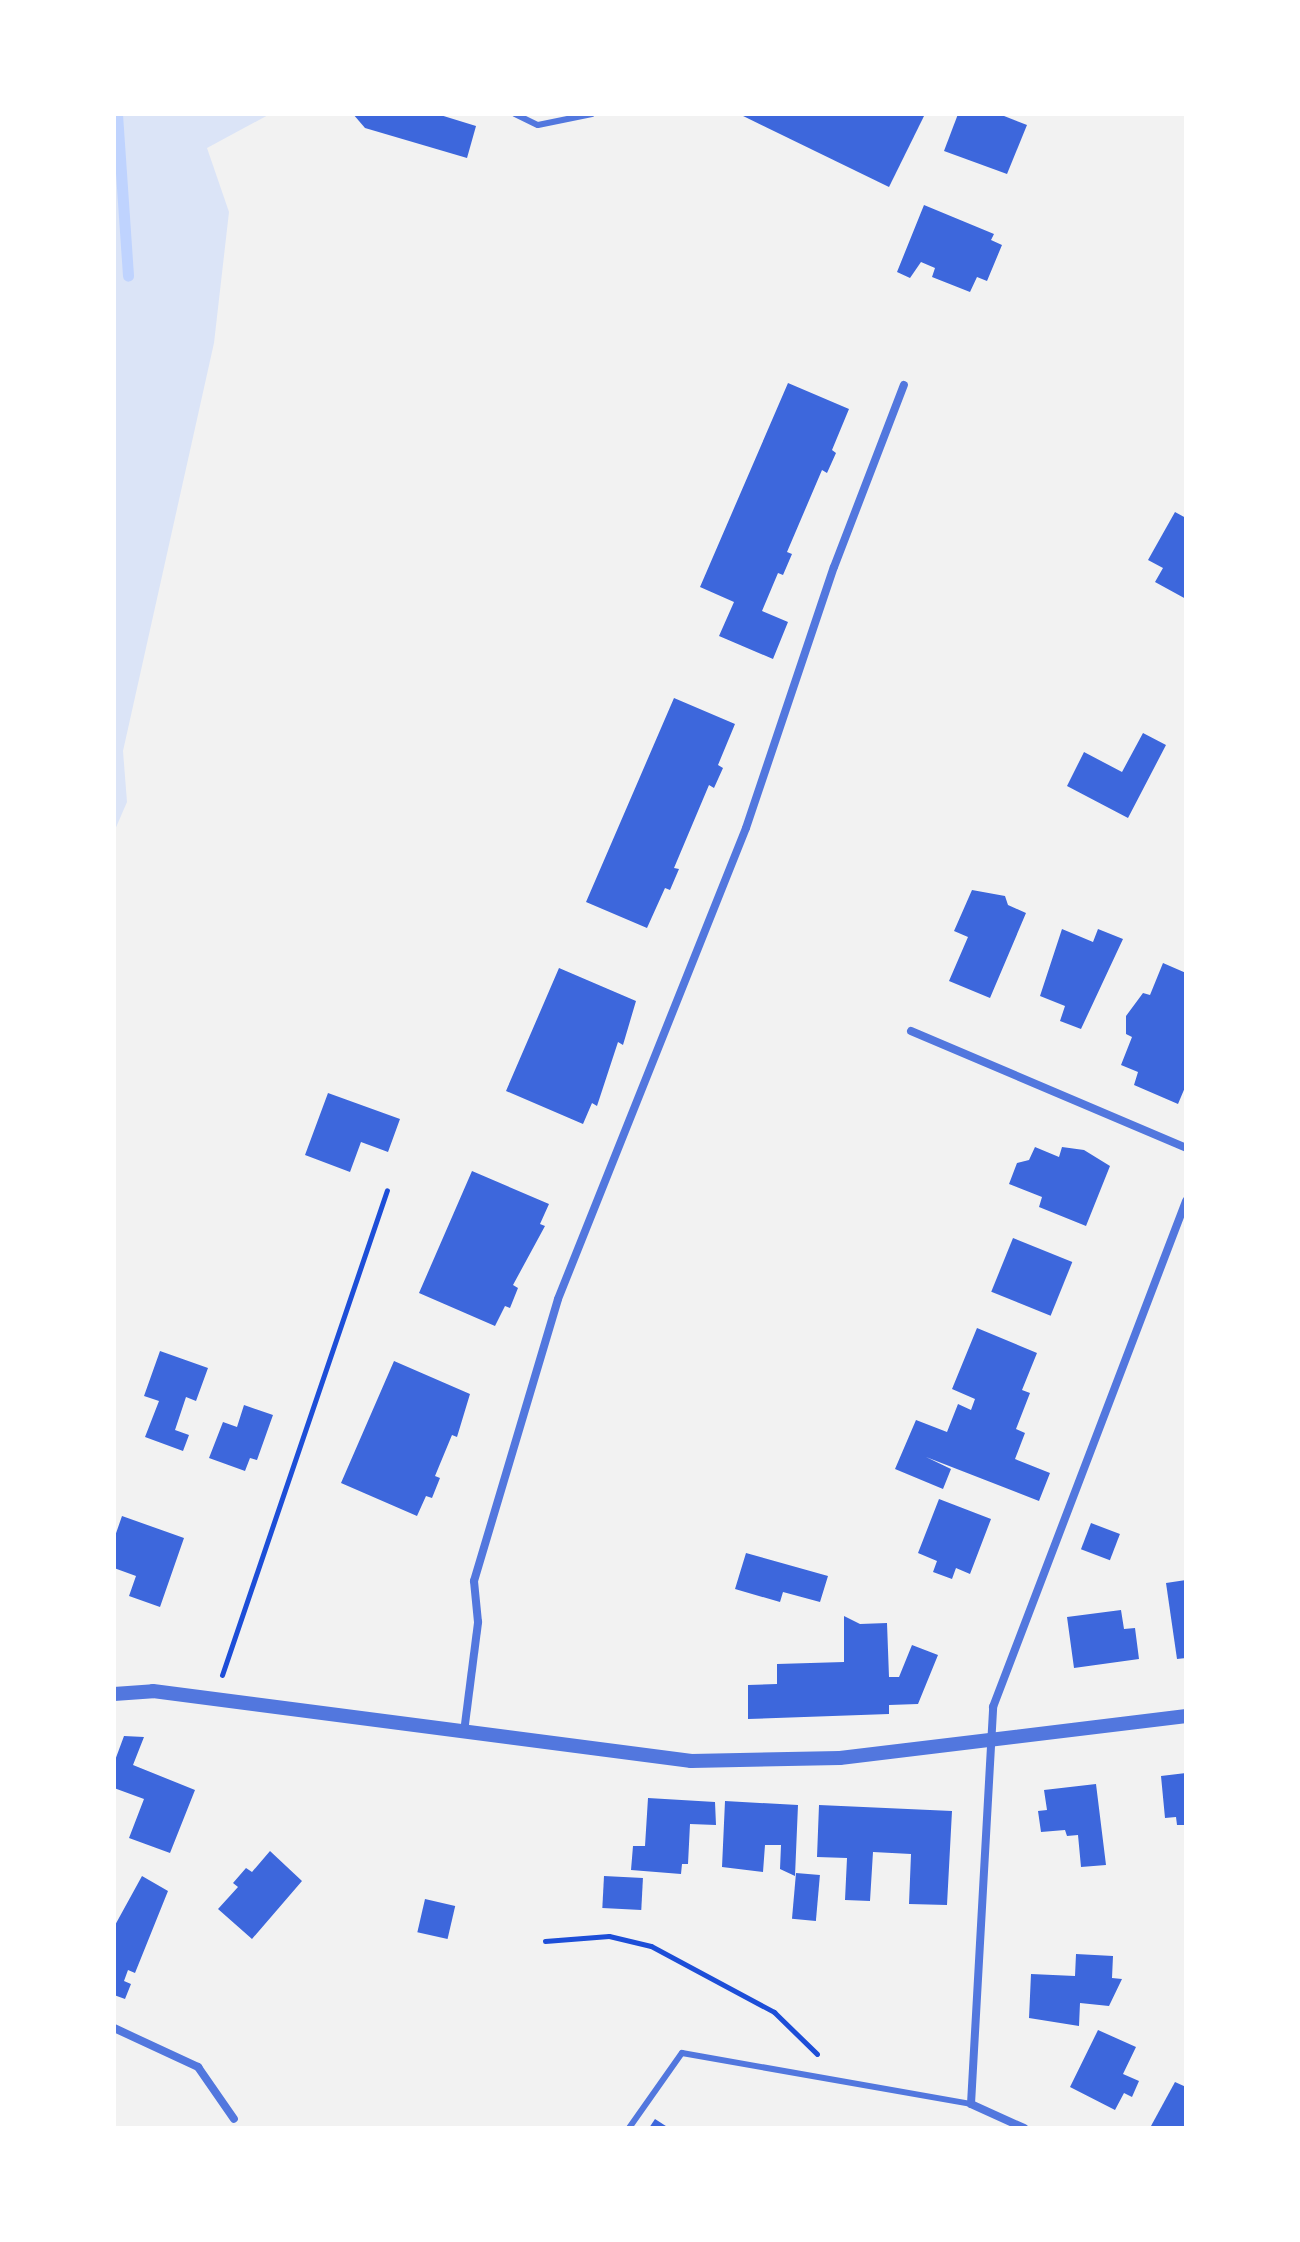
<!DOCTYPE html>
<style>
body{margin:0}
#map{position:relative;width:1300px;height:2242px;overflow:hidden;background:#f2f2f2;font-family:Mulish,sans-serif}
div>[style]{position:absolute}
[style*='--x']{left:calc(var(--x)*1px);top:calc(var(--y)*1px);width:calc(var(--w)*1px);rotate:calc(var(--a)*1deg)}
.green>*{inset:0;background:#dbe4f7}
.stream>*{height:11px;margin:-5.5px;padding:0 5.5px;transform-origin:5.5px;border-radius:5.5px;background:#bfd3fe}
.building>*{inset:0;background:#3d67dc;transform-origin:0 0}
.path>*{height:5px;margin:-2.5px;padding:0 2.5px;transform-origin:2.5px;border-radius:2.5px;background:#1d4ed8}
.service>*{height:6px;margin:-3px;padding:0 3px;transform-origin:3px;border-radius:3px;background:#5277de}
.minor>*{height:8px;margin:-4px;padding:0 4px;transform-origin:4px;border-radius:4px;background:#5277de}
.tertiary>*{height:14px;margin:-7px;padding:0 7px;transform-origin:7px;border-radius:7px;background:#5277de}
span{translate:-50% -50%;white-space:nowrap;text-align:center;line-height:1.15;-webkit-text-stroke:6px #fff;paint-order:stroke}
.frame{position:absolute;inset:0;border:116px solid #fff;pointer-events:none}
</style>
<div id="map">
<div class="green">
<i style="clip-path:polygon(114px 114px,270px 114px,207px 148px,229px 212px,214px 343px,123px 751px,127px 802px,114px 832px)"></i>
</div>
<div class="stream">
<i style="--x:117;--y:114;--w:162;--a:86.1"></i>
</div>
<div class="building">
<i style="clip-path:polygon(353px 114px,437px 114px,476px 126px,467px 158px,365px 128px)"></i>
<i style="clip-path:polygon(739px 114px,925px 114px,889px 187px)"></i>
<i style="clip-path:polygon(958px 114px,999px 114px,1027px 125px,1007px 174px,944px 151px)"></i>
<i style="clip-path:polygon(924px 205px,994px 234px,991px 240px,1002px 245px,987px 281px,977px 277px,970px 292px,932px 277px,935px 268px,921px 262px,910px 278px,897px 272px)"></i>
<i style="clip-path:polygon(788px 383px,849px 409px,832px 450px,836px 453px,827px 473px,822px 470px,787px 552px,792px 554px,783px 575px,778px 573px,762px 611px,788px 622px,773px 659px,719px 636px,734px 602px,700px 587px)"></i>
<i style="clip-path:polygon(1175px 512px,1186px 518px,1186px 599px,1155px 582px,1163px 568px,1148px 560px)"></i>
<i style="clip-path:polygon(674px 698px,735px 724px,718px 765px,723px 768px,714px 788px,709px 785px,674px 868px,679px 869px,670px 890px,665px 888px,647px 928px,586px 902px)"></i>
<i style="clip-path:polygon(1143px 733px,1166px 745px,1128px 818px,1067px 786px,1084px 752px,1122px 772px)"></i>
<i style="clip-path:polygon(972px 890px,1005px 896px,1008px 905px,1026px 913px,990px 998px,949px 981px,968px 937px,954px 931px)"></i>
<i style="clip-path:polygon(1062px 929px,1093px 942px,1098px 929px,1123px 939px,1081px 1029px,1060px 1021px,1065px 1006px,1040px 996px)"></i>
<i style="clip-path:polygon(1163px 963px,1186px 973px,1186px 1085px,1178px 1104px,1134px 1085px,1138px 1072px,1121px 1065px,1132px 1037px,1126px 1034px,1126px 1016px,1143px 993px,1150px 995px)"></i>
<i style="clip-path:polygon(559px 968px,636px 1001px,623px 1045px,618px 1042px,597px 1106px,592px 1103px,583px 1124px,506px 1091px)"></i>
<i style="clip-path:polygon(328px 1093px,400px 1119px,388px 1152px,361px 1142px,350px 1172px,305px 1155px)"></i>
<i style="clip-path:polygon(1035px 1147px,1059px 1157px,1062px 1147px,1084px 1150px,1110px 1166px,1086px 1226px,1039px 1207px,1042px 1197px,1009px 1184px,1017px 1163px,1029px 1160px)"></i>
<i style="clip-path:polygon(472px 1171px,549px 1204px,540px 1224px,545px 1226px,513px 1285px,518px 1288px,510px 1308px,505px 1306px,495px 1326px,419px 1293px)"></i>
<i style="left:1013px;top:1238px;width:64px;height:58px;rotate:22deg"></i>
<i style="clip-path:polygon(977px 1328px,1037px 1353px,1022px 1390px,1030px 1393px,1016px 1429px,1025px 1433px,1015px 1459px,1050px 1473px,1039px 1501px,926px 1457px,951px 1469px,943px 1489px,895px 1469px,916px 1420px,947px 1432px,958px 1404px,971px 1410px,975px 1399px,952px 1389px)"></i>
<i style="clip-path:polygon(160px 1351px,208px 1368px,196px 1401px,186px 1397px,175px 1430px,189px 1435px,183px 1451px,145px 1437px,159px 1401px,144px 1396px)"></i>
<i style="clip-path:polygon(394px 1361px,470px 1394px,457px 1437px,452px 1435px,435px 1476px,440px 1478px,432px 1498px,426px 1496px,417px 1516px,341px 1483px)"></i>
<i style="clip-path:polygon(244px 1405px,273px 1415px,257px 1460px,250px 1458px,245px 1471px,209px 1458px,223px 1422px,237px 1427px)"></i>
<i style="clip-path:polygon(939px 1499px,991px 1519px,970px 1574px,956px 1568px,952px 1579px,933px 1572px,937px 1561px,918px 1553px)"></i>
<i style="clip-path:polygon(122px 1516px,184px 1538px,160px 1607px,129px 1596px,136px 1576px,114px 1568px,114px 1539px)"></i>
<i style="left:1091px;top:1523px;width:31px;height:28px;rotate:21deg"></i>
<i style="clip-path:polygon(746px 1553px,828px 1576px,820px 1602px,783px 1592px,780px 1602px,735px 1589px)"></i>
<i style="clip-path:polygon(1186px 1580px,1186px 1658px,1177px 1659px,1166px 1583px)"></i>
<i style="clip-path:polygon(1121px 1610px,1124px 1629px,1135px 1628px,1139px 1659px,1074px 1668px,1067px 1617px)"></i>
<i style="clip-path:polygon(844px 1616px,860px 1624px,887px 1623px,889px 1677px,899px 1677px,912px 1645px,938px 1655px,918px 1704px,889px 1705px,889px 1714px,748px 1719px,748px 1685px,777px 1684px,777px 1664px,844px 1662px)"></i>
<i style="clip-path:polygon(124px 1736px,144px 1737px,133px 1765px,195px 1790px,170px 1853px,129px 1838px,144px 1799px,114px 1788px,114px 1763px)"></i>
<i style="clip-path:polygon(1186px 1773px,1186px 1825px,1177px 1825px,1176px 1817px,1165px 1818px,1161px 1776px)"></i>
<i style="clip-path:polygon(1096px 1784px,1106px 1865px,1081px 1867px,1078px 1835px,1067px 1836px,1065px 1830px,1041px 1832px,1038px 1811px,1047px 1810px,1044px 1790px)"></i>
<i style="clip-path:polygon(648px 1798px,715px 1802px,716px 1825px,690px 1824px,688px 1864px,682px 1864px,681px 1874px,631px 1870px,633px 1846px,645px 1846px)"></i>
<i style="clip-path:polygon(725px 1801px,798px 1805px,795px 1876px,780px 1869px,781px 1845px,765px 1845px,763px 1872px,722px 1867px)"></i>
<i style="clip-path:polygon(819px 1805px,952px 1811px,947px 1905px,909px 1904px,911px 1854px,873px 1852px,870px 1901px,845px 1900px,847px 1858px,817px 1857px)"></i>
<i style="clip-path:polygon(270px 1851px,302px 1881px,252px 1939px,218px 1909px,238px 1887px,233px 1883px,246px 1868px,252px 1872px)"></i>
<i style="left:796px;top:1873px;width:24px;height:46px;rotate:5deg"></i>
<i style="clip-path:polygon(142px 1876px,168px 1891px,135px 1973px,128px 1970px,124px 1981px,131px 1984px,125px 1999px,114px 1995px,114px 1927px)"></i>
<i style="left:604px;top:1876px;width:39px;height:32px;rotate:3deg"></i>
<i style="left:425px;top:1899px;width:31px;height:34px;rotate:13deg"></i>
<i style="clip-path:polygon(1076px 1954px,1113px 1956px,1112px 1978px,1122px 1979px,1109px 2006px,1080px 2003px,1079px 2026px,1029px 2018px,1031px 1974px,1075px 1976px)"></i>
<i style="clip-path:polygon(1098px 2030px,1136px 2047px,1123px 2074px,1139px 2081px,1132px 2097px,1124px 2093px,1115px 2110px,1070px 2087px)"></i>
<i style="clip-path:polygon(1175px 2082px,1186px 2087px,1186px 2128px,1151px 2126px)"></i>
<i style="clip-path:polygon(655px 2119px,669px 2128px,649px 2128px)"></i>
</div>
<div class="path">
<i style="--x:222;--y:1675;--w:512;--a:-71.21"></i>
<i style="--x:545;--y:1941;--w:64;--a:-4.5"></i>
<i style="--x:609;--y:1936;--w:43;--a:13.4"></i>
<i style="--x:651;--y:1946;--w:140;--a:28.2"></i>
<i style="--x:774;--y:2012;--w:60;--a:44.3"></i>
</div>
<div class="service">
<i style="--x:515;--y:114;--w:25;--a:26"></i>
<i style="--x:538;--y:125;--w:55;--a:-11.5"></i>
<i style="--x:629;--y:2128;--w:92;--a:-54.8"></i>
<i style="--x:682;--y:2053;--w:293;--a:10"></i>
</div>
<div class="minor">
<i style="--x:911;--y:1031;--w:299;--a:23"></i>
<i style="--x:464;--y:1732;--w:111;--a:-82.7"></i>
<i style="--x:478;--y:1622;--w:41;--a:-95.6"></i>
<i style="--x:474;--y:1581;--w:294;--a:-73.4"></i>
<i style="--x:558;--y:1299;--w:507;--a:-68.24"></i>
<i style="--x:746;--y:828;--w:275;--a:-71.4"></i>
<i style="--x:834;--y:567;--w:195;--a:-69"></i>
<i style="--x:114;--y:2028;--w:93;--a:24.9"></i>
<i style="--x:198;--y:2067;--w:63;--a:55.3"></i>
<i style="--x:1024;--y:2128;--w:58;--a:-155.6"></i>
<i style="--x:971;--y:2104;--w:398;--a:-86.8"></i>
<i style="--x:993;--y:1707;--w:542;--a:-69.12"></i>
</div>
<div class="tertiary">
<i style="--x:114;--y:1694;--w:39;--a:-4"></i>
<i style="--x:153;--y:1691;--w:543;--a:7.41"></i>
<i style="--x:691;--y:1761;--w:149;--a:-1.2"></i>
<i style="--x:840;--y:1758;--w:349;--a:-6.9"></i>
</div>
<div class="frame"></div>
</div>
